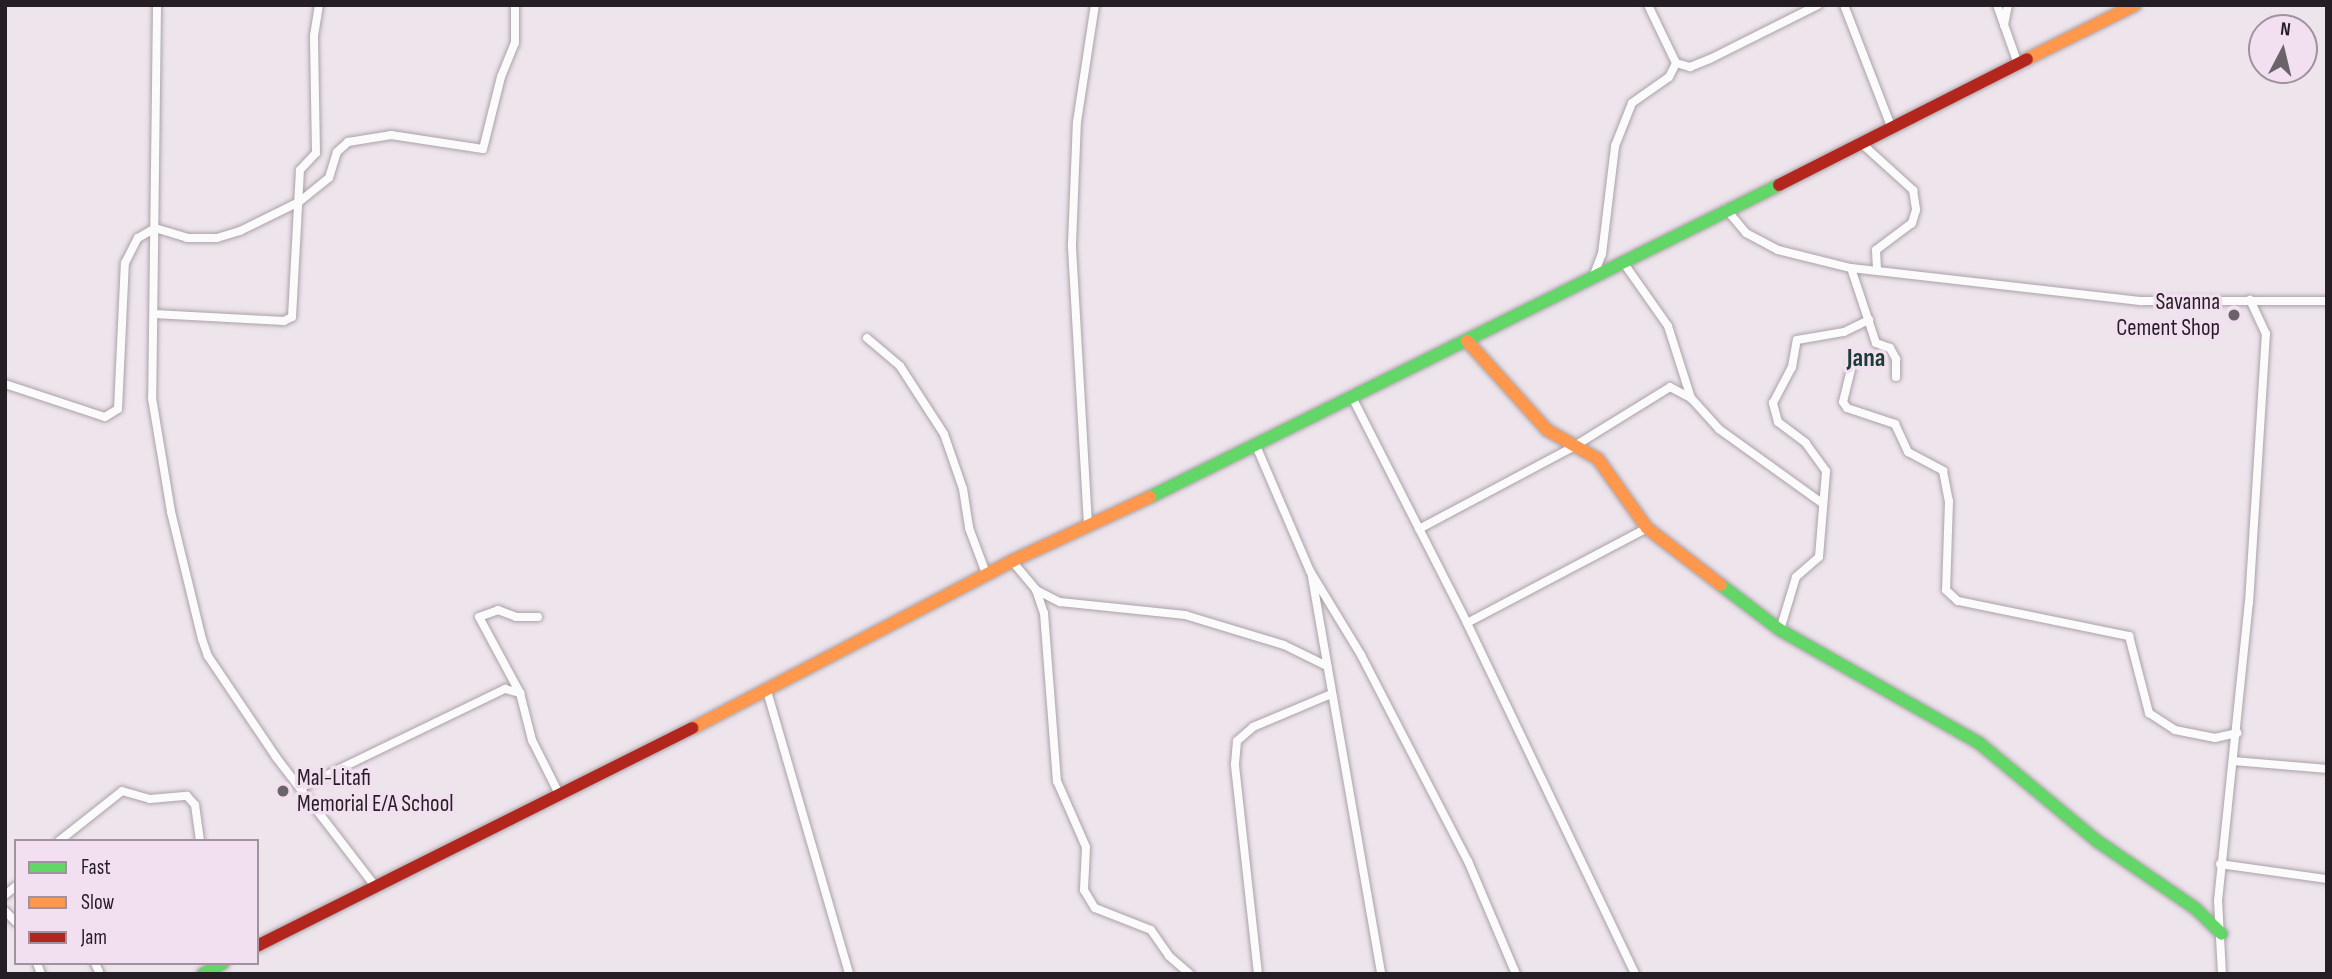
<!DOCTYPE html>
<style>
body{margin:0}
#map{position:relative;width:2332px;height:979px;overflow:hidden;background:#eee4ec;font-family:"Sofia Sans Condensed",sans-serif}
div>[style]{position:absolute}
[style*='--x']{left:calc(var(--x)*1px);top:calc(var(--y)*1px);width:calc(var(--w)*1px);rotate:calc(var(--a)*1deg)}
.roads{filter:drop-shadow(0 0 2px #aaa2a8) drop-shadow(0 0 2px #aaa2a8)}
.street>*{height:8px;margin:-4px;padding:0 4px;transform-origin:4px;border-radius:4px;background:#fcfbfc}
.fast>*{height:12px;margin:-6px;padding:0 6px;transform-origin:6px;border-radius:6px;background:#63d668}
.slow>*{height:12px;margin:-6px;padding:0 6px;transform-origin:6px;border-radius:6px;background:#ff974d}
.jam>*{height:12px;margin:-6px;padding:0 6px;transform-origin:6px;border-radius:6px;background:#b3261e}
.dots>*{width:19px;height:19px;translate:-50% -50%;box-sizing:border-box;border:4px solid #f2e0f0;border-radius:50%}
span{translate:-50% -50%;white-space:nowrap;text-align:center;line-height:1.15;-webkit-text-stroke:7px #f2e0f0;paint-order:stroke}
.poi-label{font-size:23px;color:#251e24}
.right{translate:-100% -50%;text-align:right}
.left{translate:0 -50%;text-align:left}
.quarter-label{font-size:26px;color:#1a3c37;font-weight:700}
.frame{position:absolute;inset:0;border:7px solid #251e24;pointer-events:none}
.legend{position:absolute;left:14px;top:839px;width:245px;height:126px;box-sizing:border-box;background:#f2e0f0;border:2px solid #a0929e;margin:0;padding:9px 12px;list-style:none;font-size:21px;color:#251e24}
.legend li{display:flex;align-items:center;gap:14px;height:35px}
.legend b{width:35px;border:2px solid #a0929e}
.north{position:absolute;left:2248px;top:14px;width:70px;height:70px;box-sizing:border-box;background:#f2e0f0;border:2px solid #a0929e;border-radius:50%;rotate:7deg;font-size:19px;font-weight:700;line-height:28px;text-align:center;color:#251e24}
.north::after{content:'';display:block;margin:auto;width:24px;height:32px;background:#6b636a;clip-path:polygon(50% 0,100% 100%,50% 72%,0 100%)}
</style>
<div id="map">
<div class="roads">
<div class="street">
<i style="--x:157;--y:5;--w:393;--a:90.7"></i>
<i style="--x:152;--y:398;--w:116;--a:80.5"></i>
<i style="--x:171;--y:512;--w:131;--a:76.3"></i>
<i style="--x:202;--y:639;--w:18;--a:71"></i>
<i style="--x:208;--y:656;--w:122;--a:56"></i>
<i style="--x:276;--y:757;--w:163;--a:52.5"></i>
<i style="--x:1844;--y:5;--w:130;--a:68.8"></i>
<i style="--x:1997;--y:5;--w:63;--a:70.4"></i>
<i style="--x:2004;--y:25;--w:20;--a:-79"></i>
<i style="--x:1676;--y:63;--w:15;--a:16"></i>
<i style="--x:1690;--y:67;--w:22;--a:-22"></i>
<i style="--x:1710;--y:59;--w:121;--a:-26.6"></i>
<i style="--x:1860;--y:142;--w:72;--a:42.2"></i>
<i style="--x:1913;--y:190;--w:20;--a:81"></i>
<i style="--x:1916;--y:210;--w:14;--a:107"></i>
<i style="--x:1912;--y:223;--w:45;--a:143.1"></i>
<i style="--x:1876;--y:250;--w:21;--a:87"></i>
<i style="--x:1726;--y:209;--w:31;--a:50"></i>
<i style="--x:1746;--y:233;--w:36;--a:28"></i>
<i style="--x:1778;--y:250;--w:75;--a:13.9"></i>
<i style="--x:1851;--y:268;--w:293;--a:6.5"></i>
<i style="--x:2142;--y:301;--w:185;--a:0"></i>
<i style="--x:1623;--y:262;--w:78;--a:54.9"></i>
<i style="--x:1668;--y:326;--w:76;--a:72.3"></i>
<i style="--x:1691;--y:398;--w:42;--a:47.9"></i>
<i style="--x:1719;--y:429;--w:127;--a:35.7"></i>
<i style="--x:1851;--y:268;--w:79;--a:71.6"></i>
<i style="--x:1876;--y:343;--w:15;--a:20"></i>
<i style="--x:1890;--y:348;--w:13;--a:61"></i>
<i style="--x:1896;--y:359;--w:18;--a:90"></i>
<i style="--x:1593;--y:277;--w:25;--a:-69"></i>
<i style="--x:1602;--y:254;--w:109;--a:-83.1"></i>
<i style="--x:1615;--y:146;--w:46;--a:-68.4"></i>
<i style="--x:1632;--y:103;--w:45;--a:-35.1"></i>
<i style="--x:1669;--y:77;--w:16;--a:-63"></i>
<i style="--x:1676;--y:63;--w:64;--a:-115.8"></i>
<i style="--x:154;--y:314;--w:130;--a:3.1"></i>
<i style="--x:284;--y:321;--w:9;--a:-27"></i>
<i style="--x:292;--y:317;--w:147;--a:-86.9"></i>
<i style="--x:300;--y:170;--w:23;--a:-47"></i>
<i style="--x:316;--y:153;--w:117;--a:-91"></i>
<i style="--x:314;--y:36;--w:31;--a:-81"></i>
<i style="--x:867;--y:338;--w:43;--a:40.3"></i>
<i style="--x:900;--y:366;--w:81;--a:57.1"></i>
<i style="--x:944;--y:434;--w:58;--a:70.9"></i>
<i style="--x:963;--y:489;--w:39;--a:81"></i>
<i style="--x:969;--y:528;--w:51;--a:69.4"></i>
<i style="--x:1853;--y:361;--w:42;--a:103.7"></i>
<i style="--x:1843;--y:402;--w:7;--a:56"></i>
<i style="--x:1847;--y:408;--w:51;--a:18.4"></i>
<i style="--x:1895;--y:424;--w:31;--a:65"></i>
<i style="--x:1908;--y:452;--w:40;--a:28"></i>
<i style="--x:1943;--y:471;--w:31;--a:79"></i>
<i style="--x:1949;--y:501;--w:89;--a:91.9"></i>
<i style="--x:1946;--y:590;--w:16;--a:43"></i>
<i style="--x:1958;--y:601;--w:175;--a:11.6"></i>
<i style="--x:2129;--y:636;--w:80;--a:75.4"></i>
<i style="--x:2149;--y:713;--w:31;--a:33"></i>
<i style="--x:2175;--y:730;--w:41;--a:11.3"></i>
<i style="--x:2215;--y:738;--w:23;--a:-13"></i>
<i style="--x:5;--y:384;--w:105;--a:18.3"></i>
<i style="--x:105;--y:417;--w:15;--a:-32"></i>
<i style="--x:118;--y:409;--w:146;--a:-87.3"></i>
<i style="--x:125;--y:263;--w:28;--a:-63"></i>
<i style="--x:138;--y:238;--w:20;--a:-30"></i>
<i style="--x:155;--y:228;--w:34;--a:17"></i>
<i style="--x:187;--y:238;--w:30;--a:0"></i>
<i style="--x:217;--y:238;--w:24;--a:-17"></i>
<i style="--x:240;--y:231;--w:66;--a:-26.2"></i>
<i style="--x:299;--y:202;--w:38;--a:-39"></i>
<i style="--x:329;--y:178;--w:27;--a:-73"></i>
<i style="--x:337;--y:152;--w:15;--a:-42"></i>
<i style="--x:348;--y:142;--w:44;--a:-9.2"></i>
<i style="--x:391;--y:135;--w:93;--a:8.7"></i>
<i style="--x:483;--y:149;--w:74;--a:-76"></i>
<i style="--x:501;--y:77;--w:37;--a:-68"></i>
<i style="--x:515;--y:43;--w:38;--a:-90"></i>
<i style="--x:1353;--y:399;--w:251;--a:63"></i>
<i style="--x:1467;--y:623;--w:389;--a:64.4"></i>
<i style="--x:1257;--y:448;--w:134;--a:66.7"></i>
<i style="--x:1310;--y:571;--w:98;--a:58.7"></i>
<i style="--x:1361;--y:655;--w:232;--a:62.6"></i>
<i style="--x:1468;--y:861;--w:123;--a:67"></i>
<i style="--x:1088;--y:525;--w:281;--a:-93.3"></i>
<i style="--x:1072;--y:244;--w:122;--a:-87.7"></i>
<i style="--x:1077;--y:122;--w:118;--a:-81.3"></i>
<i style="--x:1419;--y:529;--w:174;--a:-28"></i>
<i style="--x:1573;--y:447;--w:114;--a:-31.7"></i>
<i style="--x:1670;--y:387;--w:24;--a:28"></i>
<i style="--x:1012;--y:561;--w:38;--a:50"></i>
<i style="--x:1036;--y:590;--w:27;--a:27"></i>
<i style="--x:1060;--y:602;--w:126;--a:5.9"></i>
<i style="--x:1185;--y:615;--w:103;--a:16.9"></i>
<i style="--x:1284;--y:645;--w:48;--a:26"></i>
<i style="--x:1312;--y:577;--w:403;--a:80.1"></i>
<i style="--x:1036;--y:590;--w:24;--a:71"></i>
<i style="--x:1044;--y:613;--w:169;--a:85.6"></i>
<i style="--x:1057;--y:781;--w:72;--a:66.3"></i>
<i style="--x:1086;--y:847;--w:43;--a:92.7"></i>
<i style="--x:1084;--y:890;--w:21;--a:59"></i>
<i style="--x:1095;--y:908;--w:60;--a:21.4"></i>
<i style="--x:1151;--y:930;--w:32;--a:55"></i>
<i style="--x:1169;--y:956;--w:28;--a:41"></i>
<i style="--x:1467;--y:623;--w:204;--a:-27.8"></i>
<i style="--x:1780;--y:630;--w:55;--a:-73.2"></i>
<i style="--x:1796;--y:577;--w:30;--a:-41"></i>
<i style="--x:1819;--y:557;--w:86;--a:-85.3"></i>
<i style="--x:1826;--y:471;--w:34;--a:-126"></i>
<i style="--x:1806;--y:443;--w:35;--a:-143"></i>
<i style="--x:1778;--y:422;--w:20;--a:-105"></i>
<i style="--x:1773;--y:403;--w:41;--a:-62.2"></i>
<i style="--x:1792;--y:367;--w:27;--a:-80"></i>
<i style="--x:1797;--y:340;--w:48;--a:-9.7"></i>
<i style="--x:1844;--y:332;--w:28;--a:-26"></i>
<i style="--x:767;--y:691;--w:295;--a:73.8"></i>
<i style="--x:520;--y:693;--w:86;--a:-118.3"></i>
<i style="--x:479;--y:617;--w:20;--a:-20"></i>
<i style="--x:498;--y:610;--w:19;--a:21"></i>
<i style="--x:516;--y:617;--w:22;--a:0"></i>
<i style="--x:2234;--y:761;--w:93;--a:4.9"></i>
<i style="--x:300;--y:788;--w:228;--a:-25.8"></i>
<i style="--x:505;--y:689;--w:16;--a:15"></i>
<i style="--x:520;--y:693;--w:49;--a:75.7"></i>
<i style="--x:532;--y:740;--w:60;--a:63.4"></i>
<i style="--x:59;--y:841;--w:80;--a:-38.4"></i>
<i style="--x:122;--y:791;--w:29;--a:16"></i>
<i style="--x:150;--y:799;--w:37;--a:-5"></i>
<i style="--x:187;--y:796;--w:12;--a:48"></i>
<i style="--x:195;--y:805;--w:36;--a:82"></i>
<i style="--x:2220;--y:864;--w:108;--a:8"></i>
<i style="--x:5;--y:895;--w:14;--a:-39"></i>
<i style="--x:5;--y:911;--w:16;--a:45"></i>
<i style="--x:37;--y:963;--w:12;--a:70"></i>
<i style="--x:95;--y:963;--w:12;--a:66"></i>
<i style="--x:1258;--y:974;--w:211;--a:-96.3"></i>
<i style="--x:1235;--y:764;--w:23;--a:-85"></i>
<i style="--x:1237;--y:741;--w:21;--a:-41"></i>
<i style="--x:1253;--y:727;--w:82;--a:-22.8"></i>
<i style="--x:2222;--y:974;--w:73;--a:-93.1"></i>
<i style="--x:2218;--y:901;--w:300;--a:-84.1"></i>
<i style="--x:2249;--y:603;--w:270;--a:-86.4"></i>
<i style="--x:2266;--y:334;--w:38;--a:-115"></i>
</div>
<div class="fast">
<i style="--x:1150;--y:497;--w:702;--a:-26.38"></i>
<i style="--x:1721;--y:585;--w:74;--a:37.3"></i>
<i style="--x:1780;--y:630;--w:229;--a:29.6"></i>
<i style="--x:1979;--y:743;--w:153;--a:39.7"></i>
<i style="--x:2097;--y:841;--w:119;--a:34.4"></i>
<i style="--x:2195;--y:908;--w:37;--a:44"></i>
<i style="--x:203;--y:974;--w:23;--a:-29"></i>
</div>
<div class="slow">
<i style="--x:2027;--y:59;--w:121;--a:-26.6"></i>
<i style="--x:1467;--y:341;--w:120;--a:48"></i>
<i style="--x:1547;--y:430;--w:59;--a:29.6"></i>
<i style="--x:1598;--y:459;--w:85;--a:54.6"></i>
<i style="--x:1647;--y:528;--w:93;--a:37.6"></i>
<i style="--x:693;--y:728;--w:360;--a:-27.6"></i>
<i style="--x:1012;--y:561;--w:152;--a:-24.9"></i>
</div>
<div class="jam">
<i style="--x:1779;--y:185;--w:278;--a:-26.9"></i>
<i style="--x:257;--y:946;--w:487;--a:-26.6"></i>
</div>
</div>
<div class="dots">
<i style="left:2234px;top:315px;background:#6b636a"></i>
<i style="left:283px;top:791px;background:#6b636a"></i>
</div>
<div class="poi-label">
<span class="right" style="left:2220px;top:315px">Savanna<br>Cement Shop</span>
<span class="left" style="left:297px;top:791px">Mal-Litafi<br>Memorial E/A School</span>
</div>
<div class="quarter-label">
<span style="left:1866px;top:359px">Jana</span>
</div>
<div class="frame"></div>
<ul class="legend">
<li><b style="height:9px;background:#63d668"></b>Fast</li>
<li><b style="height:9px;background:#ff974d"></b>Slow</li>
<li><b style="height:9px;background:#b3261e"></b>Jam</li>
</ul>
<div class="north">N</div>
</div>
